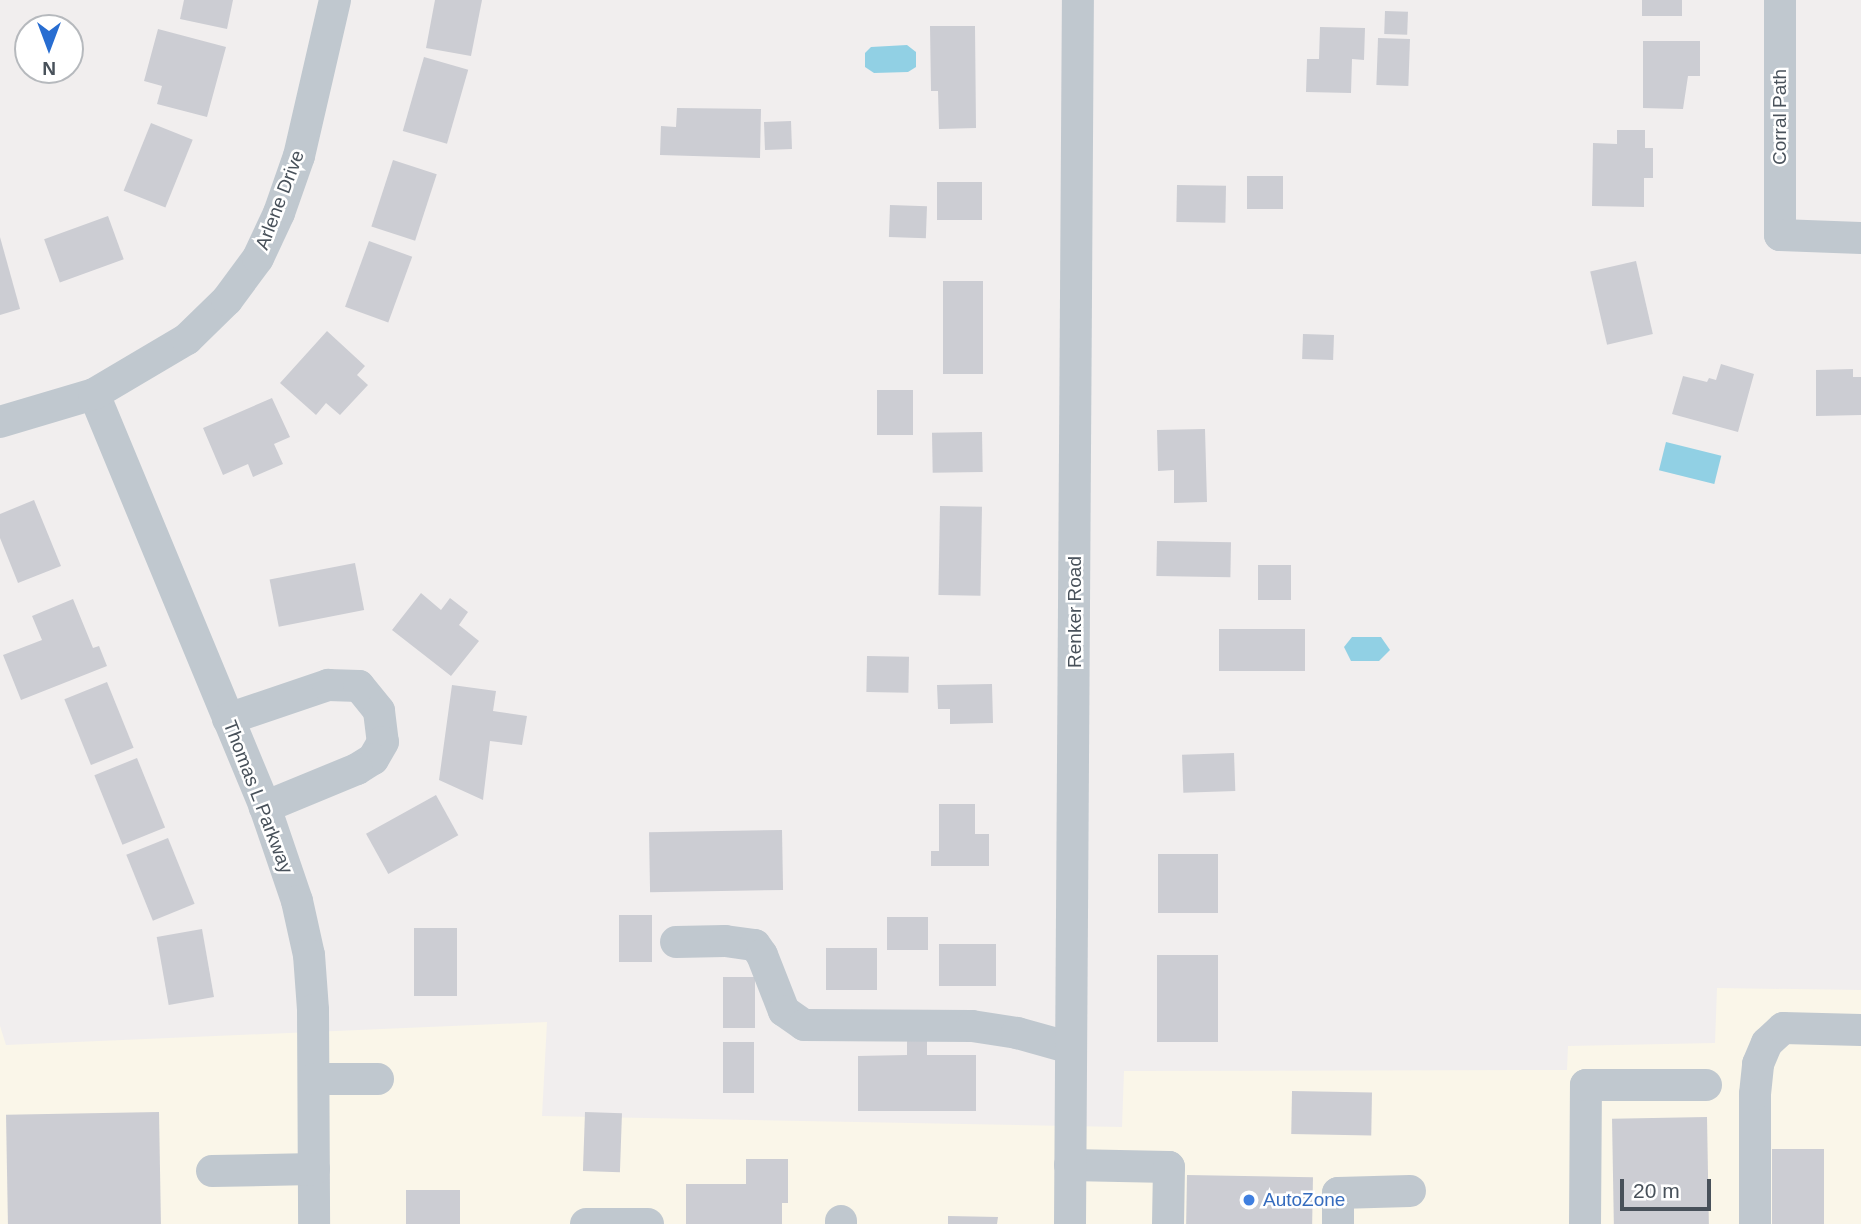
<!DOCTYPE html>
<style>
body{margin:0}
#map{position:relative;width:1861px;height:1224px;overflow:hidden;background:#f1eeee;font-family:Arial,sans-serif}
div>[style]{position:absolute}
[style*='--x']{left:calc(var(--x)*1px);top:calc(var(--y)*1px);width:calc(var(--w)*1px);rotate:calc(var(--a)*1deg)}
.commercial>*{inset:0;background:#faf6e9}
.water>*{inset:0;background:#91d0e4;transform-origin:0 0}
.building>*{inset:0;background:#cccdd3;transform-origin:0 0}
.minor>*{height:32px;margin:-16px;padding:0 16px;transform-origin:16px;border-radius:16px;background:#c0c8cf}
.dots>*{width:19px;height:19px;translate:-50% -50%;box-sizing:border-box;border:4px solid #fff;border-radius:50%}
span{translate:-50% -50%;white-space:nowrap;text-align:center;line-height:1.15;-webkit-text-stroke:5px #fff;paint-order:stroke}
.street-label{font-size:19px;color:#48515a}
.shop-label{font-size:19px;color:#366cbe}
.left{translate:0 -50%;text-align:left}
.north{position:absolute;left:14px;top:14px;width:70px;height:70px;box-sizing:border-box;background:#fff;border:2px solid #b6b9bd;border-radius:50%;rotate:180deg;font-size:19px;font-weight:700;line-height:28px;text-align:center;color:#48515a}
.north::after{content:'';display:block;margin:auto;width:24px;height:32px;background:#286dd1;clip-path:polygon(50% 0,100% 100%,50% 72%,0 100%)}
.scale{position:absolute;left:1620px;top:1179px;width:91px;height:32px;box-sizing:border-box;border:4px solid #48515a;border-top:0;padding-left:9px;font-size:21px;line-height:24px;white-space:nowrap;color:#48515a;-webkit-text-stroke:5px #fff;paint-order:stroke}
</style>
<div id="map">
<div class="commercial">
<i style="clip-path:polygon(1717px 988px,1861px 990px,1861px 1224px,0 1224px,0 1026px,6px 1045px,547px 1022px,542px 1116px,1122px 1127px,1124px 1071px,1567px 1070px,1568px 1046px,1715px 1043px)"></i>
</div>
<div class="water">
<i style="clip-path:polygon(907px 45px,916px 52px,916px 67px,908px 72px,874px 73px,865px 67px,865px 53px,871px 47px)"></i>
<i style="left:1666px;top:442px;width:57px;height:29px;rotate:14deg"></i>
<i style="clip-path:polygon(1352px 637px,1381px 637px,1390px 650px,1379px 661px,1351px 661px,1344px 647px)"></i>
</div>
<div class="building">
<i style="clip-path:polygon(184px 0,233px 0,227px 29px,180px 19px)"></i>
<i style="clip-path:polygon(435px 0,482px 0,471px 56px,426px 48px)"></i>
<i style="left:1642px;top:0;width:40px;height:16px"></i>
<i style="left:1385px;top:11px;width:23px;height:23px;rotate:2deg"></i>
<i style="clip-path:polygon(930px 26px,975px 26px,976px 128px,939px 129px,938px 91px,931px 91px)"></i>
<i style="clip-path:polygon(1320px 27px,1365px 28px,1364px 60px,1352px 59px,1351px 93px,1306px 92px,1307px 59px,1319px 59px)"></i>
<i style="clip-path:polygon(158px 29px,226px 47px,207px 117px,157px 104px,162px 86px,144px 81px)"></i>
<i style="left:1378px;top:38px;width:32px;height:47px;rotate:2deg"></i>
<i style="clip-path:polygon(1643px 41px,1700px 41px,1700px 76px,1688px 76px,1683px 109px,1643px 108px)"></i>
<i style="left:424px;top:57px;width:46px;height:77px;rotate:16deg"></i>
<i style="clip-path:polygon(677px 108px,761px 109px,760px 158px,660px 155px,661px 126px,676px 127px)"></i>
<i style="left:791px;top:121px;width:28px;height:27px;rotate:88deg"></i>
<i style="left:151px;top:123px;width:45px;height:73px;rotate:22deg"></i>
<i style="clip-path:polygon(1617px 130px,1645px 130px,1645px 148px,1653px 148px,1653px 178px,1644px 178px,1644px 207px,1592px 206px,1593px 143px,1617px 144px)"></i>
<i style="left:393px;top:160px;width:46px;height:70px;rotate:18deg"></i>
<i style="left:1283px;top:176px;width:33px;height:36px;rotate:90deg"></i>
<i style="left:937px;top:182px;width:45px;height:38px"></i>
<i style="left:1177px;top:185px;width:49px;height:37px;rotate:1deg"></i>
<i style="left:890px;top:205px;width:37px;height:32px;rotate:2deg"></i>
<i style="left:108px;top:216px;width:46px;height:68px;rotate:70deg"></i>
<i style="clip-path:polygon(0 237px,20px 309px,0 315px)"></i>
<i style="left:369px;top:241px;width:46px;height:70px;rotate:20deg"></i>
<i style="left:1636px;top:261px;width:75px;height:47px;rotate:77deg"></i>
<i style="left:943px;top:281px;width:40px;height:93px"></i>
<i style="clip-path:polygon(327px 331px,365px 366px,357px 375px,368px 385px,340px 415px,326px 403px,316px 415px,280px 383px)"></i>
<i style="left:1303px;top:334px;width:31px;height:25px;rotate:2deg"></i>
<i style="clip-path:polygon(1721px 364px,1754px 374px,1738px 432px,1672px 414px,1683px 376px,1707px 382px,1709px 378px,1716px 380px)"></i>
<i style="clip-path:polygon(1853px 369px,1853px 377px,1861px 377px,1861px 415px,1816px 416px,1816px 370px)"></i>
<i style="left:877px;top:390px;width:36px;height:45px"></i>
<i style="clip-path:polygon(272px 398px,290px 437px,274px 444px,283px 464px,253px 477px,248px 464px,223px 475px,203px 428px)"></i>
<i style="clip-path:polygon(1205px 429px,1207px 502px,1174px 503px,1174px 470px,1158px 471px,1157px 430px)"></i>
<i style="left:982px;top:432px;width:40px;height:50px;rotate:89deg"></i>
<i style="clip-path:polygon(34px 500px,61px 566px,18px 583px,0 538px,0 514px)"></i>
<i style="left:940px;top:506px;width:42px;height:89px;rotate:1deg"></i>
<i style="left:1157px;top:541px;width:74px;height:35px;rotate:1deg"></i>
<i style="left:355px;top:563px;width:48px;height:87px;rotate:79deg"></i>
<i style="left:1258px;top:565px;width:33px;height:35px"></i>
<i style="clip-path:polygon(421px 593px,441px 610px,450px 598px,468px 612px,459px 625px,479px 641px,451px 676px,392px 630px)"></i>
<i style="clip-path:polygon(73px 599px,93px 648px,99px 646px,107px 666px,21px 700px,3px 655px,42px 640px,32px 616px)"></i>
<i style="left:1219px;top:629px;width:86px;height:42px"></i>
<i style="left:867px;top:656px;width:42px;height:36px;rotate:1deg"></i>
<i style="left:107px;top:682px;width:71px;height:46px;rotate:68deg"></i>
<i style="clip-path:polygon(992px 684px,993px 723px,950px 724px,950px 709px,938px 709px,937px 685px)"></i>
<i style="clip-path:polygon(452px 685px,496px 691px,493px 711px,527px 716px,522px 745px,490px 741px,483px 800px,439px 780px)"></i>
<i style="left:1234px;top:753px;width:38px;height:52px;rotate:88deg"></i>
<i style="left:137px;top:758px;width:75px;height:46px;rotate:68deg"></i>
<i style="left:436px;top:795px;width:46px;height:80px;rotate:61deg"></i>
<i style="clip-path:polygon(939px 804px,975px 804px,975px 834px,989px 834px,989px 866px,931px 866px,931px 851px,939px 851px)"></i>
<i style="left:782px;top:830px;width:60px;height:133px;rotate:89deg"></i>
<i style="left:168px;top:838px;width:71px;height:45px;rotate:68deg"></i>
<i style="left:1158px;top:854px;width:60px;height:59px"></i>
<i style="left:619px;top:915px;width:33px;height:47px"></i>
<i style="left:887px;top:917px;width:41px;height:33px"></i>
<i style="left:414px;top:928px;width:43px;height:68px"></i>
<i style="left:202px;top:929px;width:69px;height:46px;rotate:80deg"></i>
<i style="left:939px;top:944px;width:57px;height:42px"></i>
<i style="left:877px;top:948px;width:42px;height:51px;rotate:90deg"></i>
<i style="left:1157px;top:955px;width:61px;height:87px"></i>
<i style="left:723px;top:977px;width:32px;height:51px"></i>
<i style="clip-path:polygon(907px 1041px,927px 1041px,927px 1055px,976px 1055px,976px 1111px,858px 1111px,858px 1056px,907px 1055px)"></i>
<i style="left:723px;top:1042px;width:31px;height:51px"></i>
<i style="left:1292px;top:1091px;width:80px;height:43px;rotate:1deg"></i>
<i style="left:159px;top:1112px;width:112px;height:153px;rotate:89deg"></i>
<i style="left:585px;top:1112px;width:37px;height:59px;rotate:2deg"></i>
<i style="left:1707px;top:1117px;width:107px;height:95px;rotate:89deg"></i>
<i style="left:1772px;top:1149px;width:52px;height:75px"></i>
<i style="clip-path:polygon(746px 1159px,788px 1159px,788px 1203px,782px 1203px,782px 1224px,686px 1224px,686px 1184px,746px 1184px)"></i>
<i style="left:1187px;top:1175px;width:126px;height:49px;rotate:1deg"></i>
<i style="left:406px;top:1190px;width:54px;height:34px"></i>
<i style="clip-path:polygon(948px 1216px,998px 1217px,997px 1224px,948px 1224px)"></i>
</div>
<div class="minor">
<i style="--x:1780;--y:0;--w:235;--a:90"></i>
<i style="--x:1780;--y:235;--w:81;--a:2.1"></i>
<i style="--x:94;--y:394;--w:447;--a:67.5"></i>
<i style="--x:265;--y:807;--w:99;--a:71.2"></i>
<i style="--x:297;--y:901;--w:55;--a:77.5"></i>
<i style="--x:309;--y:955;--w:55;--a:85.8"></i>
<i style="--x:313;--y:1010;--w:214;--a:89.7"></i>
<i style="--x:0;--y:422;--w:98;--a:-16.6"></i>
<i style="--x:94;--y:394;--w:108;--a:-30.6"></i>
<i style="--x:187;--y:339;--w:56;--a:-44.3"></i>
<i style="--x:227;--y:300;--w:52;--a:-53.6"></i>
<i style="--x:258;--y:258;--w:50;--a:-65"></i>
<i style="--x:279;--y:213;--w:60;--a:-70.7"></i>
<i style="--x:299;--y:156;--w:160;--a:-77"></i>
<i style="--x:228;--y:719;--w:106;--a:-18.8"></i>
<i style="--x:328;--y:685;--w:31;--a:2"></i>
<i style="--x:359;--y:686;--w:32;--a:51"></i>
<i style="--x:379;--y:711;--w:31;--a:83"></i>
<i style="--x:383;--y:742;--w:20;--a:120"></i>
<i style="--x:373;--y:759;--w:19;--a:148"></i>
<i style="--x:357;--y:769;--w:100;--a:157.6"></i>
<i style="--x:676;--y:942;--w:49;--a:-1.2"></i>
<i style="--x:725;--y:941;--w:30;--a:8"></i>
<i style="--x:755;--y:945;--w:12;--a:55"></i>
<i style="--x:762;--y:955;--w:60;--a:68.6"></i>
<i style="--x:784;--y:1011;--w:24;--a:35"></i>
<i style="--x:804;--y:1025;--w:168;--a:0.3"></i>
<i style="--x:972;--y:1026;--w:46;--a:8.8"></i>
<i style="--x:1017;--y:1033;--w:56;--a:15.5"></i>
<i style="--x:314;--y:1079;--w:64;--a:0"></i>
<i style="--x:1070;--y:1165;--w:99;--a:1.2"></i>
<i style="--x:1169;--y:1167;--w:57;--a:91"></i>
<i style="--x:212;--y:1171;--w:102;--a:-1.1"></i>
<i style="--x:586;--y:1224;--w:62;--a:0"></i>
<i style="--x:841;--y:1224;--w:3;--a:-90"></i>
<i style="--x:1070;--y:1224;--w:1224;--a:-89.63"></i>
<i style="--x:1338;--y:1224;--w:31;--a:-90"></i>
<i style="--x:1338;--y:1193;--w:72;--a:-1.6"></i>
<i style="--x:1585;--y:1224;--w:139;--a:-89.6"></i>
<i style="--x:1586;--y:1085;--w:120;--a:0"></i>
<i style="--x:1755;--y:1224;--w:130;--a:-90"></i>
<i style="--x:1755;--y:1094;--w:30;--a:-84"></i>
<i style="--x:1758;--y:1064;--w:23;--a:-67"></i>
<i style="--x:1767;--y:1043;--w:22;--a:-43"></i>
<i style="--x:1783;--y:1028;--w:78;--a:1.5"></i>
</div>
<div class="dots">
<i style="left:1249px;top:1200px;background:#3f7fe0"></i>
</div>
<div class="street-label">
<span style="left:1780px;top:117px;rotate:-90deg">Corral Path</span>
<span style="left:280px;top:200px;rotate:-69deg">Arlene Drive</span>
<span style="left:1075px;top:612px;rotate:-90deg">Renker Road</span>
<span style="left:258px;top:797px;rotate:69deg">Thomas L Parkway</span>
</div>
<div class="shop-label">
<span class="left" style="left:1263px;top:1200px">AutoZone</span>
</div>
<div class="north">N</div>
<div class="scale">20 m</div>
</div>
